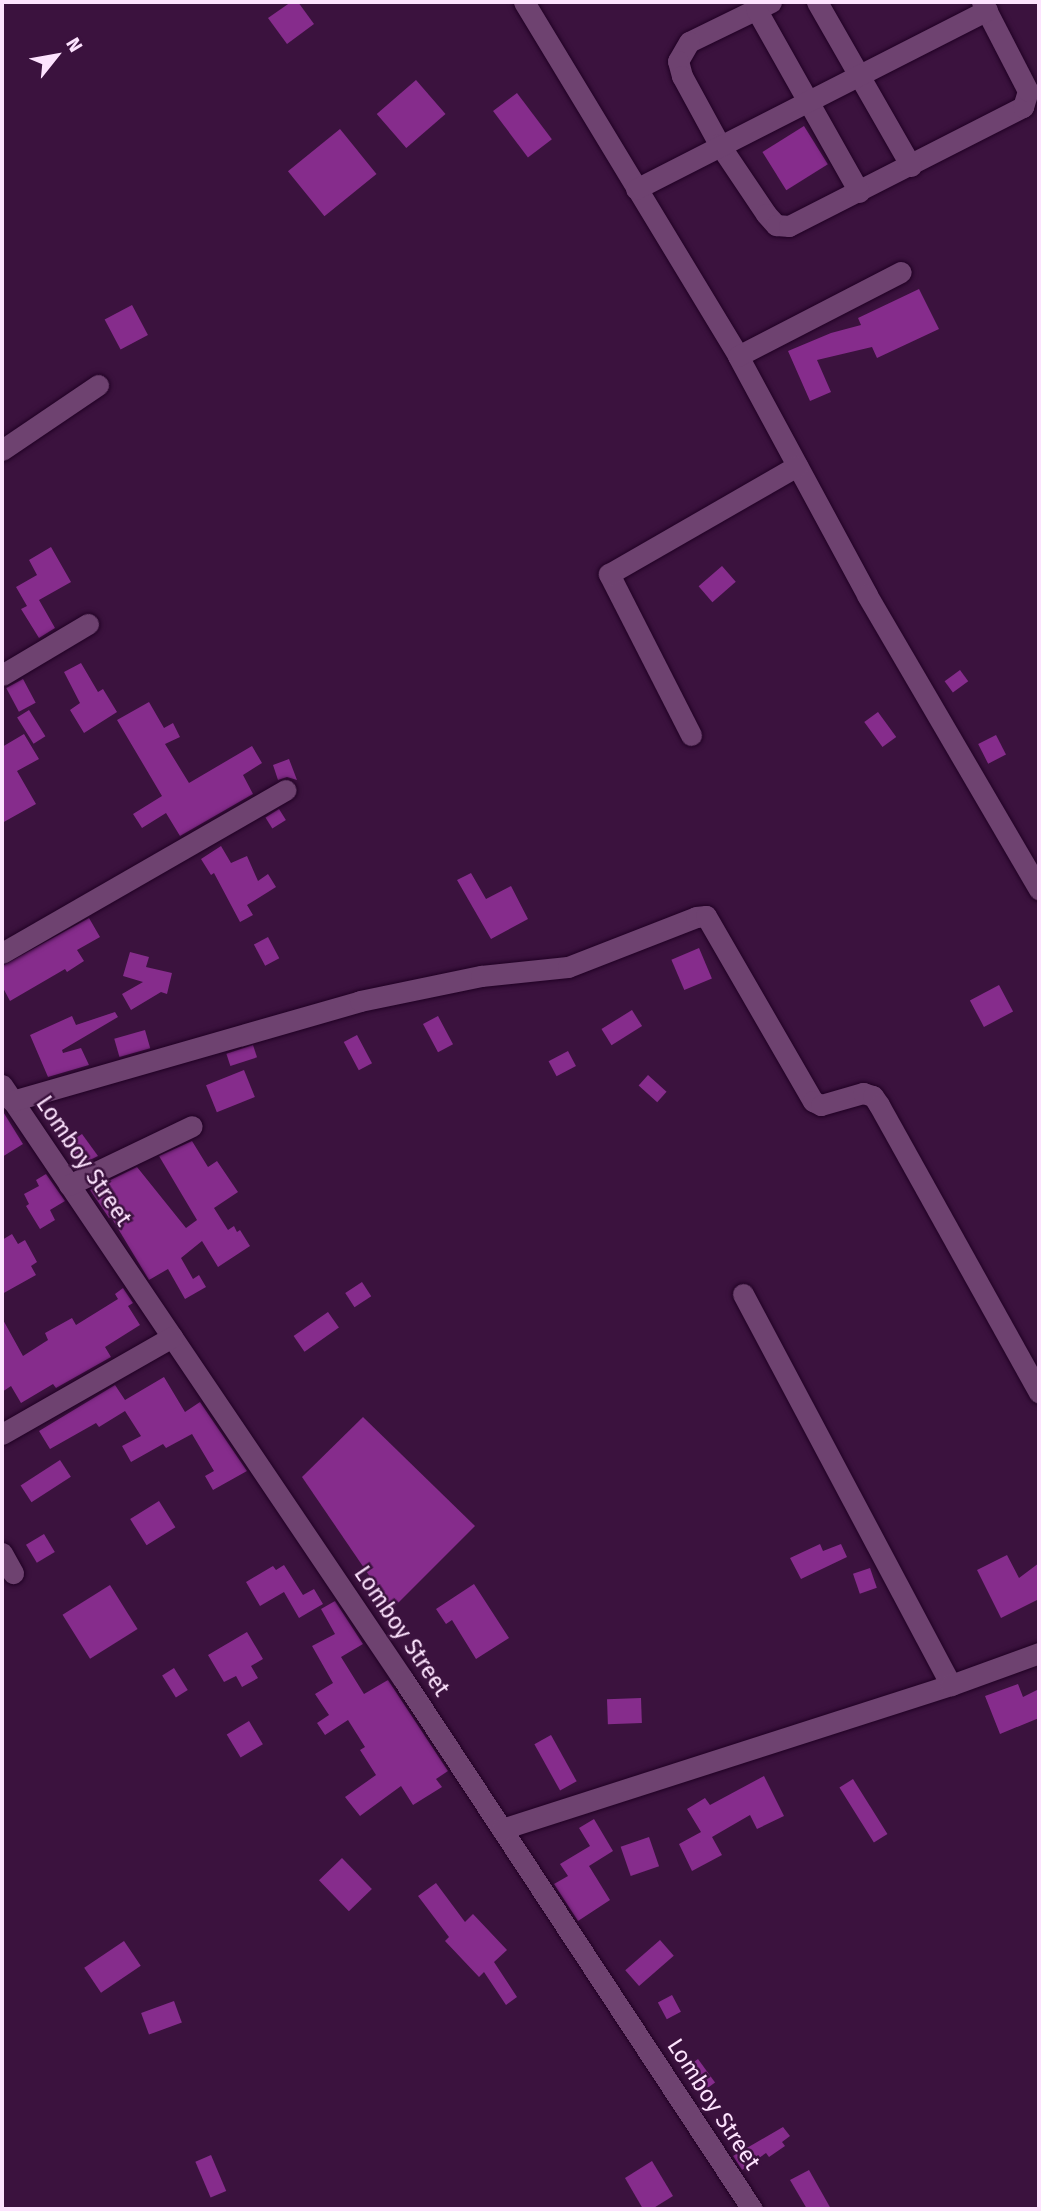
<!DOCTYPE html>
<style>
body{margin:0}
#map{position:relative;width:1041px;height:2211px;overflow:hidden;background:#3b123e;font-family:"Fira Sans",sans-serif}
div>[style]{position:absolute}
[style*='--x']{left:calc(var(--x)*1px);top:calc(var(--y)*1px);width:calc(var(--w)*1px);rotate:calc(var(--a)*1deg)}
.building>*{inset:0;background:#862c8c;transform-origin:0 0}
.roads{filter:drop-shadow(0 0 2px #200024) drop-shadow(0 0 2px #200024)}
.street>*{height:21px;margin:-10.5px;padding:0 10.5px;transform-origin:10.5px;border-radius:10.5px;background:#6e4270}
span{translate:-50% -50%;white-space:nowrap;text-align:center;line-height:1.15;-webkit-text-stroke:5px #3b123e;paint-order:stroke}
.street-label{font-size:23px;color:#fde3fe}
.frame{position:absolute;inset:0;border:4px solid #fde3fe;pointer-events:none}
.north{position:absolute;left:21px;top:21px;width:70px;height:70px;-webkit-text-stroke:5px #3b123e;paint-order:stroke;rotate:59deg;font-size:19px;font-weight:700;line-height:28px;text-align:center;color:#fde3fe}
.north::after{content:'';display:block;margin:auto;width:24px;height:32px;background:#fde3fe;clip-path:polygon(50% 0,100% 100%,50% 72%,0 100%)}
</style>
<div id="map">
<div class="building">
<i style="clip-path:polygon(291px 2px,298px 2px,314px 24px,287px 44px,268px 18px)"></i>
<i style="left:416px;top:80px;width:45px;height:52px;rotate:49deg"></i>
<i style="left:517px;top:93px;width:58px;height:30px;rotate:53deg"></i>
<i style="left:804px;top:126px;width:45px;height:49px;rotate:58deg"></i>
<i style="left:340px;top:129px;width:58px;height:67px;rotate:51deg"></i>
<i style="clip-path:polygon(919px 289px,939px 329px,877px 358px,872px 347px,817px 360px,831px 392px,810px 401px,788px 351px,831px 333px,861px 325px,858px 318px)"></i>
<i style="left:132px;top:305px;width:34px;height:31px;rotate:62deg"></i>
<i style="clip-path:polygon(51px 547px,71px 582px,39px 600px,55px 628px,39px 638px,21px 609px,27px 606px,16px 587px,37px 575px,29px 560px)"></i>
<i style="left:722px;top:566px;width:21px;height:31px;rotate:49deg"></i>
<i style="clip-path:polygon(81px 663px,98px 692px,103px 689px,117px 712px,84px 733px,70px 710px,80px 703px,64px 672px)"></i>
<i style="left:960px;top:670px;width:14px;height:19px;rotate:54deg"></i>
<i style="left:23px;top:679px;width:27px;height:19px;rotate:62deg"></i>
<i style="clip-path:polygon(149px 702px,164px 728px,173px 723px,180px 737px,165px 744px,189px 783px,252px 746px,262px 763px,243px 775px,253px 794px,180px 836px,166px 813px,142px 828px,133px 814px,162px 796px,117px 720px)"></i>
<i style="left:29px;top:710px;width:31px;height:14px;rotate:58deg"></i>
<i style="left:878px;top:712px;width:31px;height:17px;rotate:54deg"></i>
<i style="clip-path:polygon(24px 734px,39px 759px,17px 771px,36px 804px,2px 823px,2px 747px)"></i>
<i style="left:996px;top:735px;width:22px;height:20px;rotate:63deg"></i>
<i style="clip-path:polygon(289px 759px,297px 780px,287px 777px,278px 780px,273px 765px)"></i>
<i style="left:279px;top:809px;width:13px;height:16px;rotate:58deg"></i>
<i style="clip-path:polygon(221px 846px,231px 863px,247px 856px,258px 881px,268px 874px,276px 887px,247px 905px,253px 915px,240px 922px,214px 873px,211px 875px,201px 859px)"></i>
<i style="clip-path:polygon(471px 873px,486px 899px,511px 886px,528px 919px,491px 939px,457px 880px)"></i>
<i style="clip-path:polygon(89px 918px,100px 937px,77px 950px,84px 961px,67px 972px,65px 969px,10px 1001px,2px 986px,2px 966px)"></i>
<i style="left:268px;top:937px;width:24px;height:16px;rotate:62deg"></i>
<i style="left:699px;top:948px;width:33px;height:30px;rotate:67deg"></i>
<i style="clip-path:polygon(130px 952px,149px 957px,146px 967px,172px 973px,167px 994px,161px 992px,131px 1010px,122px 994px,143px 982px,123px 976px)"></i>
<i style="left:999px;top:985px;width:30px;height:33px;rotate:62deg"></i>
<i style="left:632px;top:1010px;width:19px;height:36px;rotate:58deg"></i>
<i style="clip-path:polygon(115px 1012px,118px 1017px,62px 1050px,63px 1053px,81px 1048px,89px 1065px,48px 1077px,30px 1035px,72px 1016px,76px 1025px)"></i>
<i style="left:438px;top:1016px;width:32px;height:17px;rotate:62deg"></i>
<i style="left:145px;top:1030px;width:19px;height:32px;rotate:74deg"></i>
<i style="left:357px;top:1035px;width:32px;height:15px;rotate:62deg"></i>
<i style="left:253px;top:1045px;width:13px;height:28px;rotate:72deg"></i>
<i style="left:568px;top:1051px;width:17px;height:22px;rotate:62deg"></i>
<i style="left:244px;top:1070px;width:29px;height:41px;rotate:68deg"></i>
<i style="left:648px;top:1075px;width:25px;height:14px;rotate:42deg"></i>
<i style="clip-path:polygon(2px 1110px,23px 1144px,2px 1157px)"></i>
<i style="clip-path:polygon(82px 1134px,98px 1156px,80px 1165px,67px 1144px)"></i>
<i style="clip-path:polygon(192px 1141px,208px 1167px,217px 1161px,238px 1192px,214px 1208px,228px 1230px,234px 1226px,237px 1232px,240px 1230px,250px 1246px,218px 1267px,202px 1241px,181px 1258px,193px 1279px,199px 1275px,206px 1287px,185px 1299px,168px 1269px,149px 1280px,111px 1217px,109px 1218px,90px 1190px,137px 1167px,186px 1228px,197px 1220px,159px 1156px)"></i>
<i style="clip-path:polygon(46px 1174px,65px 1201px,50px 1210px,55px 1220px,40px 1229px,26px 1206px,29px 1204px,24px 1194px,39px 1186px,36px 1180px)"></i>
<i style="clip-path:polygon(12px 1234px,18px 1244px,25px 1240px,37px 1262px,31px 1266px,36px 1275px,2px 1294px,2px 1240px)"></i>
<i style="left:362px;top:1282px;width:17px;height:20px;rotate:57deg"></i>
<i style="clip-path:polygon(123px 1288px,133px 1303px,128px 1306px,140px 1325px,105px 1347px,111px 1357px,56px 1388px,53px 1384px,21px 1403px,11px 1386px,2px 1392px,2px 1318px,23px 1356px,48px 1340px,45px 1333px,72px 1318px,76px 1325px,118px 1299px,115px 1294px)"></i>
<i style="left:328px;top:1312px;width:19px;height:42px;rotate:55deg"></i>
<i style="clip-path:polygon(164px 1377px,185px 1412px,200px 1402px,247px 1471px,213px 1490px,205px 1476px,214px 1471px,192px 1434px,166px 1448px,163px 1444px,131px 1462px,122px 1446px,141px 1436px,125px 1411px,99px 1427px,96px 1423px,50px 1449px,39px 1431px,115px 1385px,125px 1400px)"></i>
<i style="clip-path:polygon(363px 1417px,475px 1526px,392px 1609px,302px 1477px)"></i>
<i style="left:60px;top:1460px;width:20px;height:47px;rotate:57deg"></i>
<i style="left:159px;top:1501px;width:31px;height:34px;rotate:58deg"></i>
<i style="left:44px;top:1534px;width:21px;height:21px;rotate:59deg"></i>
<i style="clip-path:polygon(820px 1544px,823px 1551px,841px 1544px,847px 1557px,801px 1579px,790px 1558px)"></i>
<i style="clip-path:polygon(1007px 1555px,1019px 1578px,1039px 1563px,1039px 1599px,1001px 1618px,977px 1570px)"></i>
<i style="clip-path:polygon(284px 1565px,303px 1595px,314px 1589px,323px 1604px,299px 1618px,284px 1592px,260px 1606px,246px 1582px,273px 1566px,276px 1570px)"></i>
<i style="left:870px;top:1568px;width:21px;height:18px;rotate:71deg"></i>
<i style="clip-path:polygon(474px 1584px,509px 1638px,476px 1659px,452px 1620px,446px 1624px,436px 1609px)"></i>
<i style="left:110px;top:1585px;width:52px;height:56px;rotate:58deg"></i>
<i style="clip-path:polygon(335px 1601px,363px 1644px,341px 1657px,364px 1694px,388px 1680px,448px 1771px,436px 1779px,442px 1787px,413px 1805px,401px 1786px,360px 1816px,345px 1797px,376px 1775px,360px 1750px,365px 1747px,348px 1720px,325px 1735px,317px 1723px,329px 1715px,315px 1694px,333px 1683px,312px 1646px,335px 1634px,321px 1609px)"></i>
<i style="clip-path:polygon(247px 1632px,263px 1659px,251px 1666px,258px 1678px,242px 1687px,236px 1676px,224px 1682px,208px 1655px)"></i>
<i style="left:174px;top:1668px;width:26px;height:14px;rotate:58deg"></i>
<i style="clip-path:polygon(1018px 1684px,1023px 1697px,1039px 1689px,1039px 1718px,1000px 1734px,985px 1696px)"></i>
<i style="left:641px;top:1698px;width:25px;height:34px;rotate:88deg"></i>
<i style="left:249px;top:1721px;width:27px;height:26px;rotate:59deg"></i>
<i style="left:551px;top:1735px;width:53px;height:19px;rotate:61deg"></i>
<i style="clip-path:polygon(764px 1776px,784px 1816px,757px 1829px,750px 1815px,712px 1837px,722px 1855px,692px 1871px,679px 1844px,701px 1832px,687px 1809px,705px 1798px,710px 1805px)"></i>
<i style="left:853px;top:1779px;width:65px;height:16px;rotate:58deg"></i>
<i style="clip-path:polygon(594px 1819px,613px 1851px,589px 1866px,610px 1900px,578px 1921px,554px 1884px,568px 1876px,560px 1864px,590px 1846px,579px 1828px)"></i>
<i style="left:649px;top:1837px;width:31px;height:30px;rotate:71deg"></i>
<i style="left:342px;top:1858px;width:43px;height:32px;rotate:46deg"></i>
<i style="clip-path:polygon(436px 1883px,465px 1922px,473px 1914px,507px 1950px,494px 1962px,517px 1997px,506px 2005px,484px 1972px,479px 1977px,445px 1941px,449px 1937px,418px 1896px)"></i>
<i style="left:660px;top:1940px;width:21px;height:46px;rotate:49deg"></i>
<i style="left:124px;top:1941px;width:30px;height:48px;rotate:56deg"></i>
<i style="left:672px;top:1995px;width:19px;height:16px;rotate:62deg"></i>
<i style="left:174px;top:2001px;width:23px;height:35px;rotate:70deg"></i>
<i style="left:698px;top:2059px;width:29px;height:19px;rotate:54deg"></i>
<i style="clip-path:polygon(783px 2127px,790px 2136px,782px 2142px,785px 2146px,769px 2157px,766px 2153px,742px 2170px,733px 2156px)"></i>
<i style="left:211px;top:2155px;width:39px;height:17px;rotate:67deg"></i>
<i style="clip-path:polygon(652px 2161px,673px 2196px,652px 2209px,643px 2209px,625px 2178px)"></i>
<i style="clip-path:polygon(809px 2170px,831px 2209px,807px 2209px,790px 2180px)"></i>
</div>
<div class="roads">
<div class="street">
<i style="--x:524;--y:2;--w:414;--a:58.8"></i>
<i style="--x:738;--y:356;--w:272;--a:61.6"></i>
<i style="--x:867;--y:595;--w:341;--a:59.7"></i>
<i style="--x:771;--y:2;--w:91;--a:154"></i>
<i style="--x:689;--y:42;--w:22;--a:120"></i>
<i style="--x:678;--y:61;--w:16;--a:75"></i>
<i style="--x:682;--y:76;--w:77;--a:61.4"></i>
<i style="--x:719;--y:144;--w:84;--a:56.1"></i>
<i style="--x:766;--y:214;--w:15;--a:48"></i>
<i style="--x:776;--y:225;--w:13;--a:4"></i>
<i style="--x:789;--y:226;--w:263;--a:-27"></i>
<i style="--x:1023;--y:107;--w:17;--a:-73"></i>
<i style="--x:1028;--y:91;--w:100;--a:-117.3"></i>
<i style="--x:817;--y:2;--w:189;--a:60.2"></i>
<i style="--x:756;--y:9;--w:210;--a:60.6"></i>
<i style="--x:636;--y:189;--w:394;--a:-27"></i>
<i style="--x:738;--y:356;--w:183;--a:-27.3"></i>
<i style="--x:2;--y:450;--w:116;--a:-34.1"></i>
<i style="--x:2;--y:675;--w:100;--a:-30.7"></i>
<i style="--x:691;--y:735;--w:181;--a:-117"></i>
<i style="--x:609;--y:574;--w:217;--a:-29.9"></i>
<i style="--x:2;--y:953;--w:327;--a:-29.9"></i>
<i style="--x:2;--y:1085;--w:717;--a:55.98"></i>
<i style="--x:403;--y:1679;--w:635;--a:56.64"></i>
<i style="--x:12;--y:1101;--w:362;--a:-16"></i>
<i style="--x:360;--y:1001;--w:124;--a:-11.7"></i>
<i style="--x:481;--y:976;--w:87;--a:-5.9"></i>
<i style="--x:568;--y:967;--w:137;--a:-21.3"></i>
<i style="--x:696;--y:917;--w:10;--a:-6"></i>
<i style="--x:706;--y:916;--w:214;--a:60"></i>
<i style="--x:813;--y:1101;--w:9;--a:27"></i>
<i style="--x:821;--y:1105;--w:44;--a:-15.9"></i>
<i style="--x:863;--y:1093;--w:10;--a:17"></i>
<i style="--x:873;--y:1096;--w:11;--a:56"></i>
<i style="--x:879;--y:1105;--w:329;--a:60.9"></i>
<i style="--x:69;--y:1185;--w:136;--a:-25.6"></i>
<i style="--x:743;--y:1294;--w:443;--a:62"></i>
<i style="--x:2;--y:1434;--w:196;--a:-29.7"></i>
<i style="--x:2;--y:1553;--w:23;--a:61"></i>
<i style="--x:502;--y:1829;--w:472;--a:-17.8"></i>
<i style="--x:951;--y:1685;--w:94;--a:-20"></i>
</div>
</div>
<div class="street-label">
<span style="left:84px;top:1161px;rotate:56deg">Lomboy Street</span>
<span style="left:402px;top:1631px;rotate:56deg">Lomboy Street</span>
<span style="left:714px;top:2104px;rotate:57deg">Lomboy Street</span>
</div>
<div class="frame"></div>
<div class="north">N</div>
</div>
